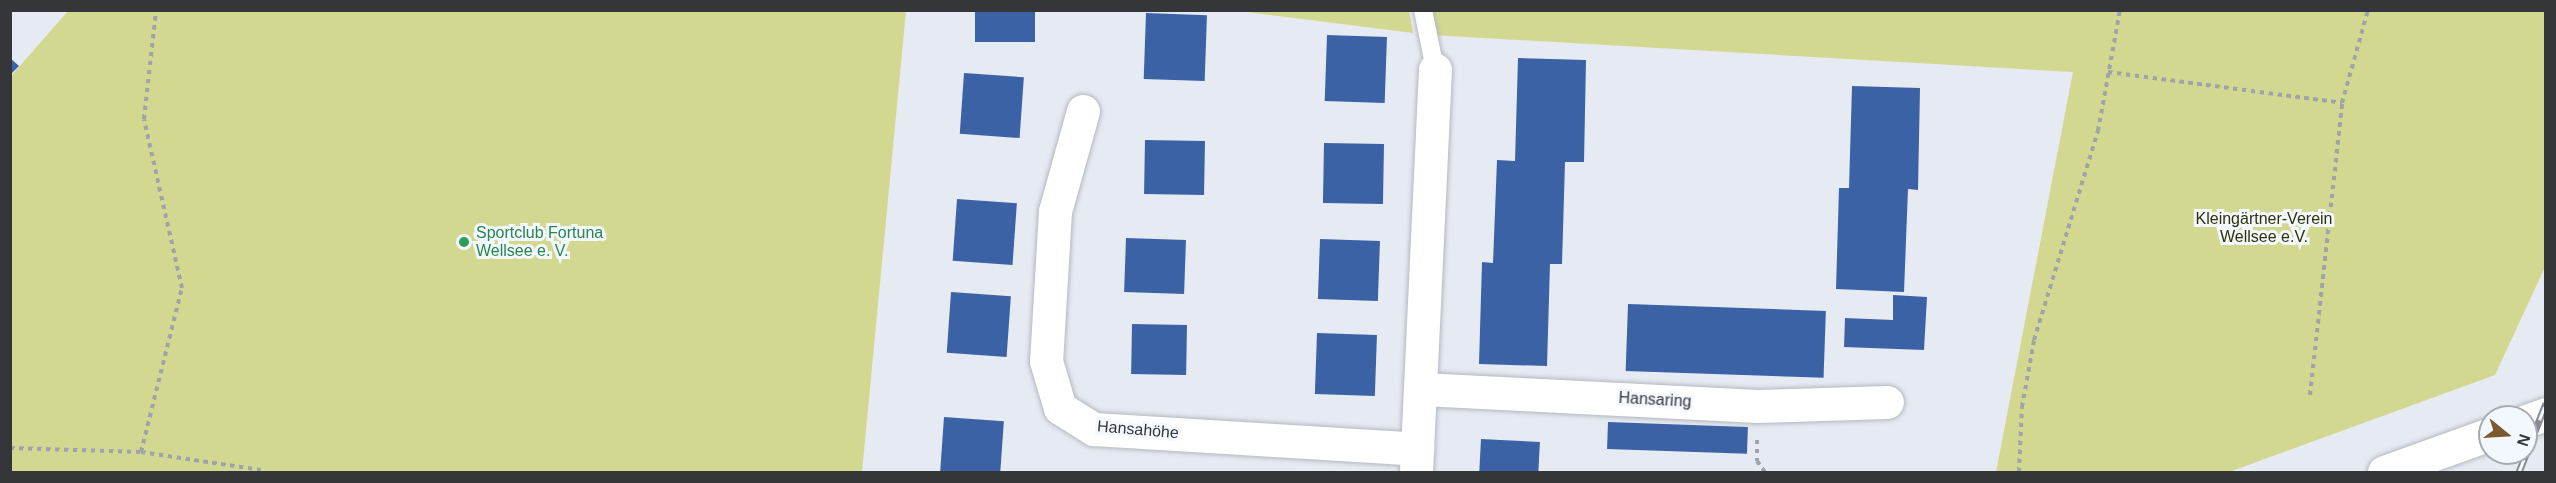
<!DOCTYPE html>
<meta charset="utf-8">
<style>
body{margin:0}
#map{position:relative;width:2556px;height:483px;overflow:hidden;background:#e6eaf2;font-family:Helvetica,sans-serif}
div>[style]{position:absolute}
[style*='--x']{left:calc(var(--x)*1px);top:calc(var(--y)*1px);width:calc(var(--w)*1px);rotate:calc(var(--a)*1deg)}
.green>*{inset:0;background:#d3d891}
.building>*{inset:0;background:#3c62a6;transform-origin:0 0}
.path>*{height:4px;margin-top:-2px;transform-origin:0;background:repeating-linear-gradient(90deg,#a0a3a9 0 4.5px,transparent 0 9px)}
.roads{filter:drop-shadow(0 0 2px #b4b8bf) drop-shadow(0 0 2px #b4b8bf)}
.lane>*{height:18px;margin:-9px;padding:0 9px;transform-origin:9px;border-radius:9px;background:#fff}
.street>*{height:33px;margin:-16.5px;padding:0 16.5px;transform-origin:16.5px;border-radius:16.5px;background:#fff}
.rail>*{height:7px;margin-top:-3.5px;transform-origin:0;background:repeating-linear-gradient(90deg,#f3f8ff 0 14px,#898b91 0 28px);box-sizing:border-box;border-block:2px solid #898b91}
.dots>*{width:16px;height:16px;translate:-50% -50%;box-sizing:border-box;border:3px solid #f3f8ff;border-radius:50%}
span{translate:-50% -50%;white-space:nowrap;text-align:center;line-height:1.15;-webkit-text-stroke:6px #f3f8ff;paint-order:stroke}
.park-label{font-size:16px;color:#2f3108}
.leisure-label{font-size:16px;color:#27864d}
.left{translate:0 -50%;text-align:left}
.street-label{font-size:16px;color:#353639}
.frame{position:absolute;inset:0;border:12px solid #353639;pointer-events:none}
.north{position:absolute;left:2478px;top:405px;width:60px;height:60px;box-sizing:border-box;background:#f3f8ff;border:2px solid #a7aab0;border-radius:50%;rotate:108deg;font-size:16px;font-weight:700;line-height:24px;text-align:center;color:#353639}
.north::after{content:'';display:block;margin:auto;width:21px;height:27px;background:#7b5a30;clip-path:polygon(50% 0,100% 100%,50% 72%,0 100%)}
</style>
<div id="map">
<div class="green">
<i style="clip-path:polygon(68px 11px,906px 11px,862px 472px,11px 472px,11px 76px)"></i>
<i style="clip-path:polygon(1239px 11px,1409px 11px,1413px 33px)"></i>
<i style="clip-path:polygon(1428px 11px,2545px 11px,2545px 267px,2495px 375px,2229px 472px,1996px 472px,2073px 72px,1432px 35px)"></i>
</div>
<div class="building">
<i style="left:975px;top:10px;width:60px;height:32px"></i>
<i style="left:1146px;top:13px;width:61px;height:66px;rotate:2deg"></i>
<i style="left:1327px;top:35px;width:60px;height:66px;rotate:2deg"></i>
<i style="clip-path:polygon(10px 58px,19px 66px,10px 75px)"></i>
<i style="clip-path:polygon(1518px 58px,1586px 60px,1584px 162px,1565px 162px,1562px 264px,1550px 264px,1547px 366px,1479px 364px,1482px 262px,1493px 263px,1497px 160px,1515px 161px)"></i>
<i style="left:964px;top:73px;width:60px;height:61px;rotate:4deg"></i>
<i style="clip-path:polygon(1852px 86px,1920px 88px,1918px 190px,1908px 189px,1904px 292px,1836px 289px,1839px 188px,1849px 188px)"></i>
<i style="left:1145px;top:140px;width:60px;height:54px;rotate:1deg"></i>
<i style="left:1324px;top:143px;width:60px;height:60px;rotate:1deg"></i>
<i style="left:957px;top:199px;width:60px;height:62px;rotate:4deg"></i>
<i style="left:1126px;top:238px;width:60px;height:54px;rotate:2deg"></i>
<i style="left:1320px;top:239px;width:60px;height:60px;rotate:2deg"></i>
<i style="left:951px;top:292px;width:60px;height:61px;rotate:4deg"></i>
<i style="clip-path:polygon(1893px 295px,1927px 297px,1924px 350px,1844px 347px,1845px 318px,1893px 320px)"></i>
<i style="left:1628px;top:304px;width:198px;height:67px;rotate:2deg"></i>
<i style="left:1132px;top:324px;width:55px;height:50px;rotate:1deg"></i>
<i style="left:1317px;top:333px;width:60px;height:61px;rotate:2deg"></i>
<i style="left:944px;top:417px;width:60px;height:55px;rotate:4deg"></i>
<i style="left:1608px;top:422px;width:140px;height:27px;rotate:2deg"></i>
<i style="left:1481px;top:439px;width:59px;height:33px;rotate:3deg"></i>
</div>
<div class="path">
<i style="--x:2108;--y:72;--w:236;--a:7.5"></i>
<i style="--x:2310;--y:395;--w:294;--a:-83.7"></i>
<i style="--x:2342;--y:103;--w:97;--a:-74.4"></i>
<i style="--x:1757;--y:440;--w:21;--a:90"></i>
<i style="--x:1757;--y:461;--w:14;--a:54"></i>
<i style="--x:10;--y:448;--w:131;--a:1.7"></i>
<i style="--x:141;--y:452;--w:121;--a:8.5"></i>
<i style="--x:141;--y:452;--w:169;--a:-76"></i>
<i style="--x:182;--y:288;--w:173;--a:-102.7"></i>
<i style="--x:144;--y:119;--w:110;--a:-83.7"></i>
<i style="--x:2019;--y:472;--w:65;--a:-87.4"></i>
<i style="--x:2022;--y:407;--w:68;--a:-79.8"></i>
<i style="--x:2034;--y:340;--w:219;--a:-73"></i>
<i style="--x:2098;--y:131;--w:123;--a:-79.7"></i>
</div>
<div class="roads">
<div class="lane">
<i style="--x:1423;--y:10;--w:60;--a:78.5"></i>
</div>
<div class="street">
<i style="--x:1083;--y:111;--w:104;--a:105.6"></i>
<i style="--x:1055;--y:211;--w:150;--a:93.4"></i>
<i style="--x:1046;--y:361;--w:49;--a:73.4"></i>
<i style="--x:1060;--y:408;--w:40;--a:32"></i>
<i style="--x:1094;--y:429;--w:324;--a:3.5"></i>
<i style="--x:1422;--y:389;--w:336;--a:2.9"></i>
<i style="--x:1758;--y:406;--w:129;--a:-1.8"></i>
<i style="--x:2526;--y:421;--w:21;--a:-19"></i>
<i style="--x:1416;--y:472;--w:403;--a:-87.3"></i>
<i style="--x:2384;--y:472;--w:113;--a:-19.7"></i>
</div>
</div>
<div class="rail">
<i style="--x:2519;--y:472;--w:74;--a:-68.6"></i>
</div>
<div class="dots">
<i style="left:464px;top:242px;background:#2e9e5b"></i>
</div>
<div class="park-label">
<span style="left:2264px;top:228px">Kleingärtner-Verein<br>Wellsee e.V.</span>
</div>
<div class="leisure-label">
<span class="left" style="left:476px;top:242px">Sportclub Fortuna<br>Wellsee e. V.</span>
</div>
<div class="street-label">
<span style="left:1655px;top:400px;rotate:3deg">Hansaring</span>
<span style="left:1138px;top:430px;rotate:5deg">Hansahöhe</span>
</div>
<div class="frame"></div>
<div class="north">N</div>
</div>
